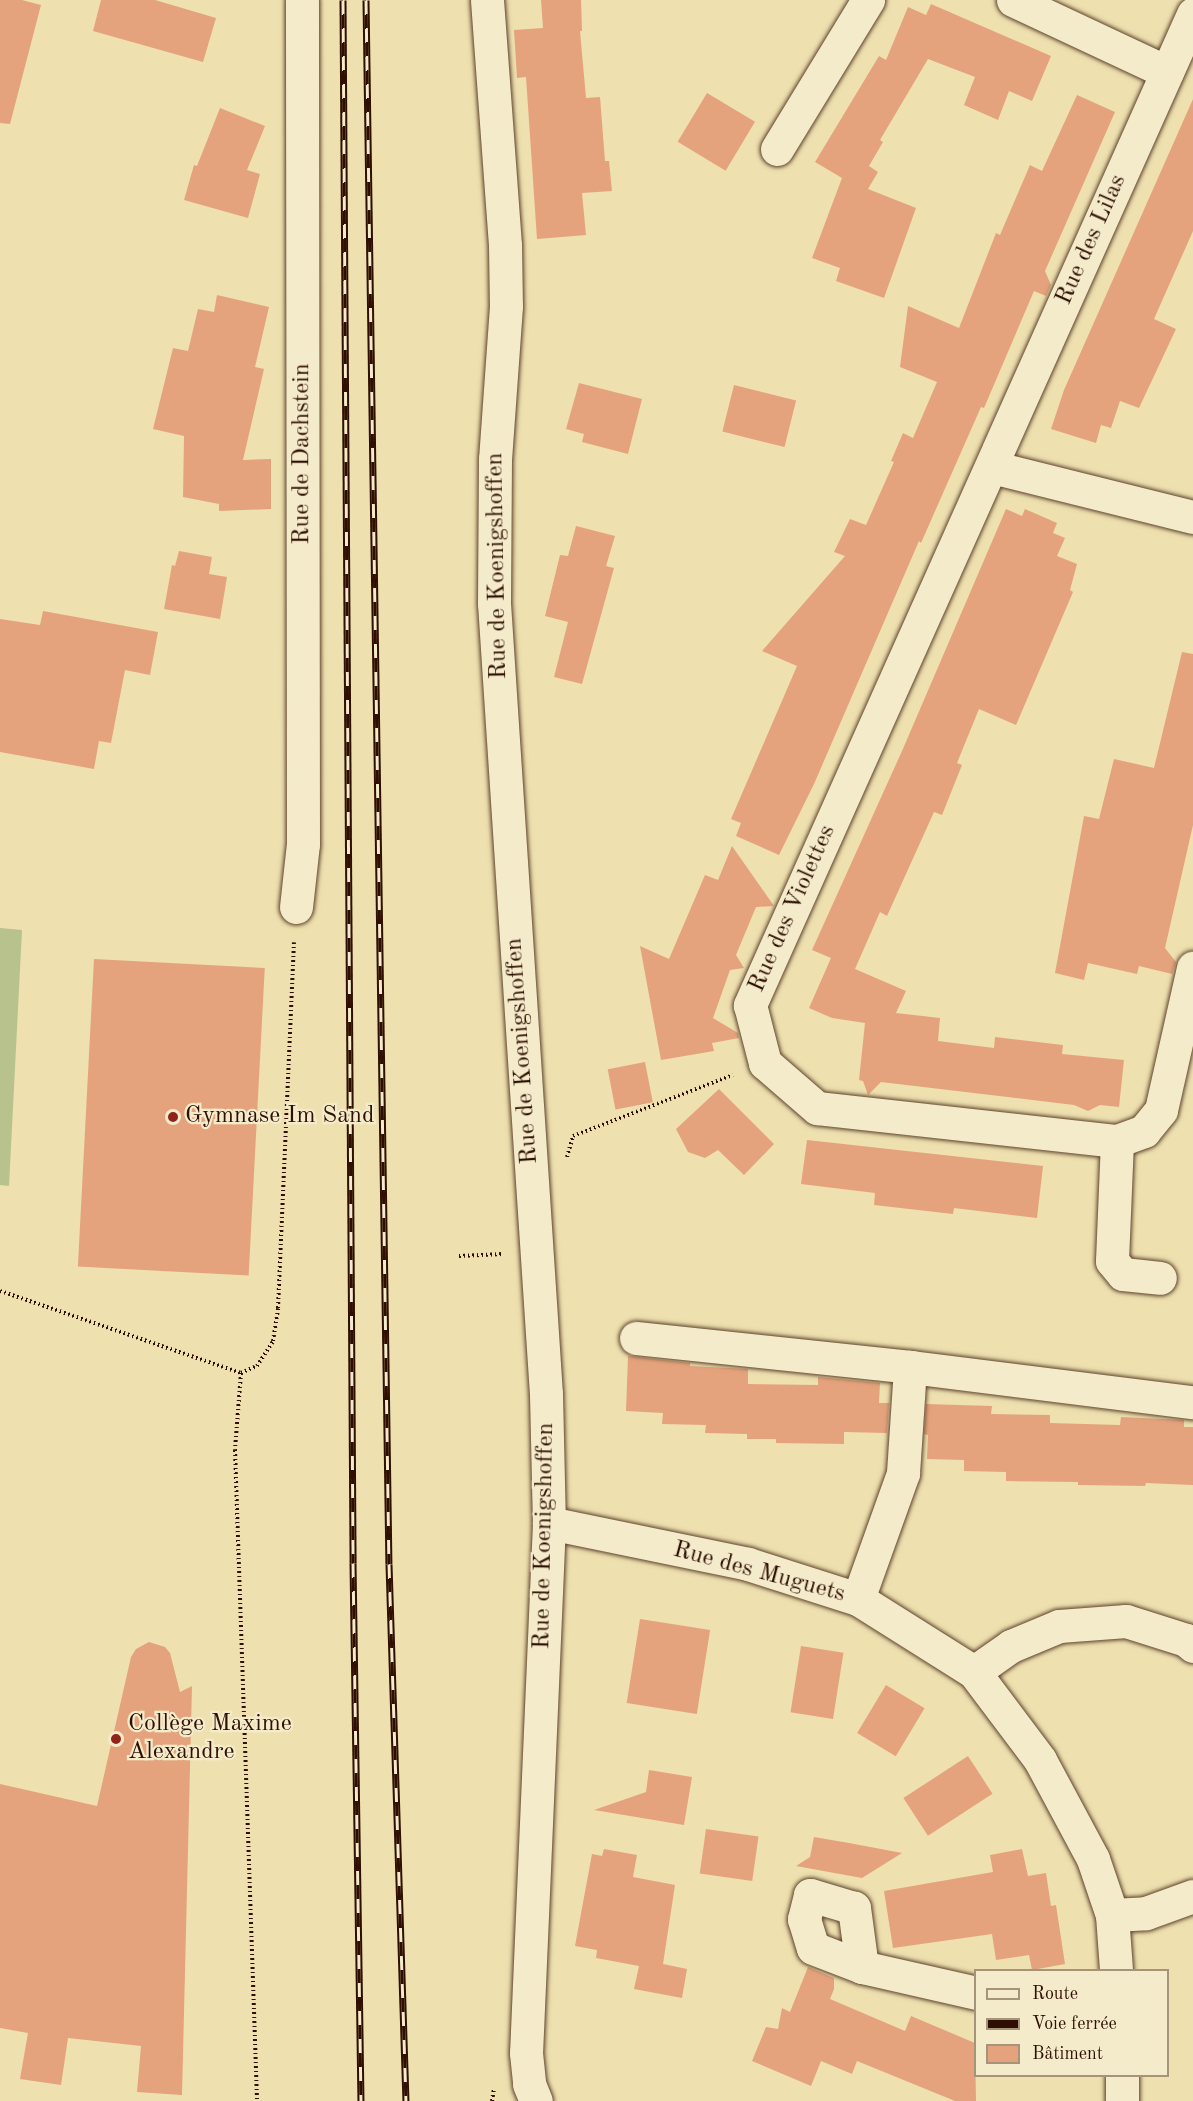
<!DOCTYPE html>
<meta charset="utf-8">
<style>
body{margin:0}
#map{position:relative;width:1193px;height:2101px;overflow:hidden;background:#eee0af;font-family:"Old Standard TT",serif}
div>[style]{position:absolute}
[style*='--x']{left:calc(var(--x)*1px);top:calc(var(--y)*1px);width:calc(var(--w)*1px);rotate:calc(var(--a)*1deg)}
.green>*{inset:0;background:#b7c28c}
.building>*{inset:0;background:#e5a37d;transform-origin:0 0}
.path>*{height:4px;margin-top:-2px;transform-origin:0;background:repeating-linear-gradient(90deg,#2e0f01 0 1.5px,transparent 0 4.5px)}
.roads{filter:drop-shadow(0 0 2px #5e432c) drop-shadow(0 0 2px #5e432c)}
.minor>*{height:33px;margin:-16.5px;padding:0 16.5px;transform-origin:16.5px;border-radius:16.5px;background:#f4ebcb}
.rail>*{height:7px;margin-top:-3.5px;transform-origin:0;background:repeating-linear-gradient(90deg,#f4ebcb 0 14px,#2e0f01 0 28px);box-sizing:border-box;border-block:2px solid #2e0f01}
.dots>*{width:16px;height:16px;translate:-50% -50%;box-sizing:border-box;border:3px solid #f4ebcb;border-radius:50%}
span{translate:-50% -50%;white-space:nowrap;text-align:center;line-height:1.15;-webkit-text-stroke:4.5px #f4ebcb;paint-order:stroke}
.street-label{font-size:24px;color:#2e0f01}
.poi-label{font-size:24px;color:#2e0f01}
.left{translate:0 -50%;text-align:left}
.legend{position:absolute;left:974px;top:1969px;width:195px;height:108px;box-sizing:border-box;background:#f4ebcb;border:2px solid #a5937a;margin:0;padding:8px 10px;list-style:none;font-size:18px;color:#2e0f01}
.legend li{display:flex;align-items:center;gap:12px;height:30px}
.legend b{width:30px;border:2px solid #a5937a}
</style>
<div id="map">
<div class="green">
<i style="clip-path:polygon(0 928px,22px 930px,9px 1186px,0 1185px)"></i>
</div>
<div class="building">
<i style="clip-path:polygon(0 0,22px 0,41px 5px,10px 124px,0 123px)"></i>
<i style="clip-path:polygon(101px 0,155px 0,216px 18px,203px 62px,93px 31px)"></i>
<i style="clip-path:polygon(541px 0,581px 0,582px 31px,580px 31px,586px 98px,600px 97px,605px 161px,609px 161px,612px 191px,582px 193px,586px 235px,537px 239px,526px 77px,517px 78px,514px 30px,543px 28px)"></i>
<i style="clip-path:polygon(931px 4px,1051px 56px,1032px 101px,1009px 91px,998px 120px,964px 105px,975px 77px,928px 59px,880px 140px,883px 142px,869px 166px,878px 172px,868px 189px,916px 208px,884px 298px,836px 281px,840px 268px,812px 258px,842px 178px,815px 162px,879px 56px,886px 60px,908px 7px,926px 15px)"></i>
<i style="left:707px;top:93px;width:56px;height:57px;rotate:31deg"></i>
<i style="clip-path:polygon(1077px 95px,1115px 112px,1045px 271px,1051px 285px,1046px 296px,1034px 291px,984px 408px,981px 407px,921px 543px,919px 541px,814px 784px,779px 855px,736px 836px,741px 823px,731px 819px,797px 666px,762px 651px,845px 556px,834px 552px,850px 519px,866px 525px,894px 462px,891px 461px,903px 433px,913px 438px,937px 382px,900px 367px,908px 306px,959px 328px,996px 233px,1000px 235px,1030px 165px,1042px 171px)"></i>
<i style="clip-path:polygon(1193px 99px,1193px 231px,1154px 319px,1176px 329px,1139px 408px,1120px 401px,1111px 428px,1101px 425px,1096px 443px,1051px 429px,1064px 390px)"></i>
<i style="clip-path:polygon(220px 108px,265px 126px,247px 170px,260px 174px,248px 218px,184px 200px,194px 165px,197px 166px)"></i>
<i style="clip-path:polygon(217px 295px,269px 307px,255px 367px,264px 369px,243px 460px,271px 459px,271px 509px,219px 511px,219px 504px,183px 497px,184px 436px,153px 429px,173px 348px,188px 351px,198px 309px,214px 312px)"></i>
<i style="clip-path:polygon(579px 383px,642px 399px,628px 454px,582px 442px,584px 434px,566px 429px)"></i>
<i style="left:734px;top:385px;width:64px;height:48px;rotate:14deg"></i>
<i style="clip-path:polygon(1006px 509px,1022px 516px,1025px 509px,1057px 523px,1053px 533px,1065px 538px,1057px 556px,1077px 564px,1070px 590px,1073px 592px,1016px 725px,979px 709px,957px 763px,962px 765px,942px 815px,934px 812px,887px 916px,880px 912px,855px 969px,906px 991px,896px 1013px,940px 1018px,938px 1041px,994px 1048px,995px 1037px,1063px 1045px,1062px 1054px,1124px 1060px,1119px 1107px,1100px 1105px,1088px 1111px,1074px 1105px,881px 1082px,868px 1095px,863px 1081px,859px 1080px,865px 1023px,832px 1018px,809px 1008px,831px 958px,812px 950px,902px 751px)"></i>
<i style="clip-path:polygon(576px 526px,615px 536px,606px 566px,614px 568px,582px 684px,554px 677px,568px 622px,545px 616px,560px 555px,568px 556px)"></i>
<i style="clip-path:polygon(179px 551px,212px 557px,209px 574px,227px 577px,220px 619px,164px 609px,172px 565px,175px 566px)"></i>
<i style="clip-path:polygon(43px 611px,158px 632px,150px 675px,125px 670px,111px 743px,99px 741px,94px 769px,0 752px,0 619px,40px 625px)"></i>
<i style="clip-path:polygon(1182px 652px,1193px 654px,1193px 825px,1165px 948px,1176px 962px,1172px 974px,1139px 966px,1137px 974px,1088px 963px,1084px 980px,1055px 973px,1084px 816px,1099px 819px,1114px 759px,1154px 768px)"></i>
<i style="clip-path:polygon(732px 846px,774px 906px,756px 907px,736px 955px,744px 968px,730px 970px,713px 1018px,738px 1033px,739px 1038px,712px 1043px,714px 1051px,661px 1060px,640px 946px,669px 959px,705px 875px,718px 880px)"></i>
<i style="left:94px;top:959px;width:171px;height:308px;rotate:3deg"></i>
<i style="left:645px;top:1062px;width:41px;height:38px;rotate:79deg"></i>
<i style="clip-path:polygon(719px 1089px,774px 1144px,744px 1175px,718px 1150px,705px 1158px,688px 1152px,676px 1129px)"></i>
<i style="clip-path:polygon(807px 1140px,1043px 1166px,1037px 1218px,954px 1208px,953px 1214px,874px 1205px,875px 1193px,801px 1184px)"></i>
<i style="clip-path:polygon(628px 1356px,690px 1363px,690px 1366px,748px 1369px,748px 1384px,818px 1385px,818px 1377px,880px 1383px,879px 1403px,889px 1403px,887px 1433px,844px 1432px,844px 1444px,776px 1443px,776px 1439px,747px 1439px,747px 1434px,705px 1433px,706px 1425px,662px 1424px,663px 1413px,626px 1411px)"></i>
<i style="clip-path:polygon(926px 1404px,992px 1406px,991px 1414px,1050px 1415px,1050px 1423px,1120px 1425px,1121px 1417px,1184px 1420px,1184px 1427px,1193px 1427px,1193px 1485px,1146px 1483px,1145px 1486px,1078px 1485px,1078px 1482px,1006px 1481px,1006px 1472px,964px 1471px,964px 1460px,927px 1459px,928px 1435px,924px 1434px)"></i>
<i style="left:640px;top:1619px;width:71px;height:85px;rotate:9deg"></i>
<i style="clip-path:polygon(149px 1642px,165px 1647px,170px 1653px,180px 1692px,192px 1686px,182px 2095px,137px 2092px,141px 2046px,68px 2038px,61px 2085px,20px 2079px,28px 2033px,0 2028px,0 1784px,97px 1806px,131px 1657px,136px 1649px)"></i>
<i style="left:801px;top:1646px;width:43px;height:67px;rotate:9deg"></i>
<i style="left:886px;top:1685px;width:45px;height:56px;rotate:31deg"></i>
<i style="left:968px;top:1756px;width:45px;height:77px;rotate:57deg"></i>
<i style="clip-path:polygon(649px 1770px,692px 1777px,684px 1825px,594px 1810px,646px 1792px)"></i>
<i style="left:706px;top:1829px;width:53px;height:45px;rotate:8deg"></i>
<i style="clip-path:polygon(814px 1837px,849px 1843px,902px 1853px,862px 1878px,796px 1866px,810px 1857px)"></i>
<i style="clip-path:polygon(604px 1849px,637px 1855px,633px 1877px,675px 1885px,663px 1964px,687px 1969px,682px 1998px,634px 1989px,639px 1966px,596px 1958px,597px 1950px,575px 1946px,592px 1854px,602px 1856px)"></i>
<i style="clip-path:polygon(1022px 1849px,1028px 1876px,1046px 1873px,1051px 1906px,1056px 1905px,1065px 1964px,1032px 1970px,1029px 1955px,996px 1960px,992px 1934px,893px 1948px,884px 1891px,993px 1872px,990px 1855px)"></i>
<i style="clip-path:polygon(808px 1967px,834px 1978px,834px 1989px,830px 1999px,905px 2031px,911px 2016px,975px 2043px,976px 2101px,955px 2101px,857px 2061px,852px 2074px,821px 2061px,811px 2086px,752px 2061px,766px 2027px,778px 2029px,782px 2008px,790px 2012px)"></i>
</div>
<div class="path">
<i style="--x:567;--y:1157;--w:22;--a:-74"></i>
<i style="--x:573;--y:1136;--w:171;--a:-20.9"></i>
<i style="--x:459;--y:1256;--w:44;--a:-2.6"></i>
<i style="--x:0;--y:1291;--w:255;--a:18.8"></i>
<i style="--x:241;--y:1373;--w:17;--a:-24"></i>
<i style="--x:257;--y:1366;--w:30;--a:-57"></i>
<i style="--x:273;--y:1341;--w:33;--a:-81"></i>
<i style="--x:278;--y:1308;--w:366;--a:-87.5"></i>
<i style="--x:241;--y:1373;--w:77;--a:94.5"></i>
<i style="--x:235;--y:1450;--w:651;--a:88.06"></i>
<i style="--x:492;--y:2101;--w:13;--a:-81"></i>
</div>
<div class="roads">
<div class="minor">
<i style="--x:487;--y:0;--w:246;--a:85.8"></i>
<i style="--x:505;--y:245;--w:61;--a:89.1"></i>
<i style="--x:506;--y:306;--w:153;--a:94.1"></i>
<i style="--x:495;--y:459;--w:144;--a:90.4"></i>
<i style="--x:494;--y:603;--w:793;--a:86.24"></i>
<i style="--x:546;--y:1394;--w:129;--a:88.7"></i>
<i style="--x:549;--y:1523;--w:530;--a:92.48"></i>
<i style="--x:526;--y:2053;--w:31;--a:84"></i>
<i style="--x:529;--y:2084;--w:18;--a:68"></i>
<i style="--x:1013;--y:0;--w:170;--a:25.1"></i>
<i style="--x:1193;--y:14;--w:1086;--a:114.09"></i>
<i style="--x:750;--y:1005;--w:60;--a:75.5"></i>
<i style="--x:765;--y:1063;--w:69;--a:40.9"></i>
<i style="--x:817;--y:1108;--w:302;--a:6.3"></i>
<i style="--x:1117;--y:1141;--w:29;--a:-20"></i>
<i style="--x:1144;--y:1131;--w:27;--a:-51"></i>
<i style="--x:1161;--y:1110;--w:146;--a:-77.3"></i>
<i style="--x:777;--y:149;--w:175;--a:-58.6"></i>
<i style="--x:992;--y:467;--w:207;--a:14"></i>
<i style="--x:296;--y:907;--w:63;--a:-83.7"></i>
<i style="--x:303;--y:844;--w:844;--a:-90.07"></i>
<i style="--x:1117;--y:1141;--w:120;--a:92.4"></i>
<i style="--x:1112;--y:1261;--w:17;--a:50"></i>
<i style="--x:1123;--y:1274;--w:37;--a:6"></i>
<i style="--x:636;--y:1338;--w:276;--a:6"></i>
<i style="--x:910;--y:1367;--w:285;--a:7.1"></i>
<i style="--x:549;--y:1523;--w:203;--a:11.6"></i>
<i style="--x:748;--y:1564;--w:115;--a:17.7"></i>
<i style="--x:858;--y:1599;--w:137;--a:32.2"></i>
<i style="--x:974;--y:1672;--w:110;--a:53.1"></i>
<i style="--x:1040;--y:1760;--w:112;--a:61.8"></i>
<i style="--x:1093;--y:1859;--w:59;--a:71.3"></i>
<i style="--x:1112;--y:1915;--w:55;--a:85.8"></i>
<i style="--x:858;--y:1599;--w:134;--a:-70.3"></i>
<i style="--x:903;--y:1473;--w:106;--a:-86.2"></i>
<i style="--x:974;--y:1672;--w:45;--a:-35.1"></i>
<i style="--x:1011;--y:1646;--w:52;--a:-22.6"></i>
<i style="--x:1059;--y:1626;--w:67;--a:-4.3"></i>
<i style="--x:1126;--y:1621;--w:63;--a:17.6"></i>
<i style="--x:1186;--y:1640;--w:9;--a:41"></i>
<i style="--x:1112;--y:1915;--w:34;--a:-3"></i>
<i style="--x:1146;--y:1913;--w:50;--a:-19.9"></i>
<i style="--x:862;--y:1967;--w:60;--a:-97.7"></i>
<i style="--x:854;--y:1908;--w:46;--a:-163.5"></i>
<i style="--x:810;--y:1895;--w:25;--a:104"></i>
<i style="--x:804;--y:1919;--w:30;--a:73"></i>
<i style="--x:813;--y:1948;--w:53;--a:21.2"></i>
<i style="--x:862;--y:1967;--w:117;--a:12.8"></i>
<i style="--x:1122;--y:2076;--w:25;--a:90"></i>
</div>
</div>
<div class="rail">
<i style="--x:343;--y:0;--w:1563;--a:89.63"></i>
<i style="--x:353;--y:1563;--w:538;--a:89.15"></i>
<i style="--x:366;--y:0;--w:1564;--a:89.16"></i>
<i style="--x:389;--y:1564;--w:537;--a:88.19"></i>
</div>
<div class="dots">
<i style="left:173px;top:1117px;background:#8f2418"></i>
<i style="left:116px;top:1739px;background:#8f2418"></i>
</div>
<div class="street-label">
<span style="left:1092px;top:240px;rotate:-66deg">Rue des Lilas</span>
<span style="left:303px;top:454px;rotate:-90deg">Rue de Dachstein</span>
<span style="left:498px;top:566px;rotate:-91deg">Rue de Koenigshoffen</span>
<span style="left:793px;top:909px;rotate:-66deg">Rue des Violettes</span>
<span style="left:523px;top:1051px;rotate:-94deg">Rue de Koenigshoffen</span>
<span style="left:545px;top:1536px;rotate:-89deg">Rue de Koenigshoffen</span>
<span style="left:759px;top:1573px;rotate:15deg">Rue des Muguets</span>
</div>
<div class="poi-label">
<span class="left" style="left:185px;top:1117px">Gymnase Im Sand</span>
<span class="left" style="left:128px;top:1739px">Collège Maxime<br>Alexandre</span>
</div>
<ul class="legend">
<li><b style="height:8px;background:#f4ebcb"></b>Route</li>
<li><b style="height:8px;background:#2e0f01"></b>Voie ferrée</li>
<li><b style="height:16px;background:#e5a37d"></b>Bâtiment</li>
</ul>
</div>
